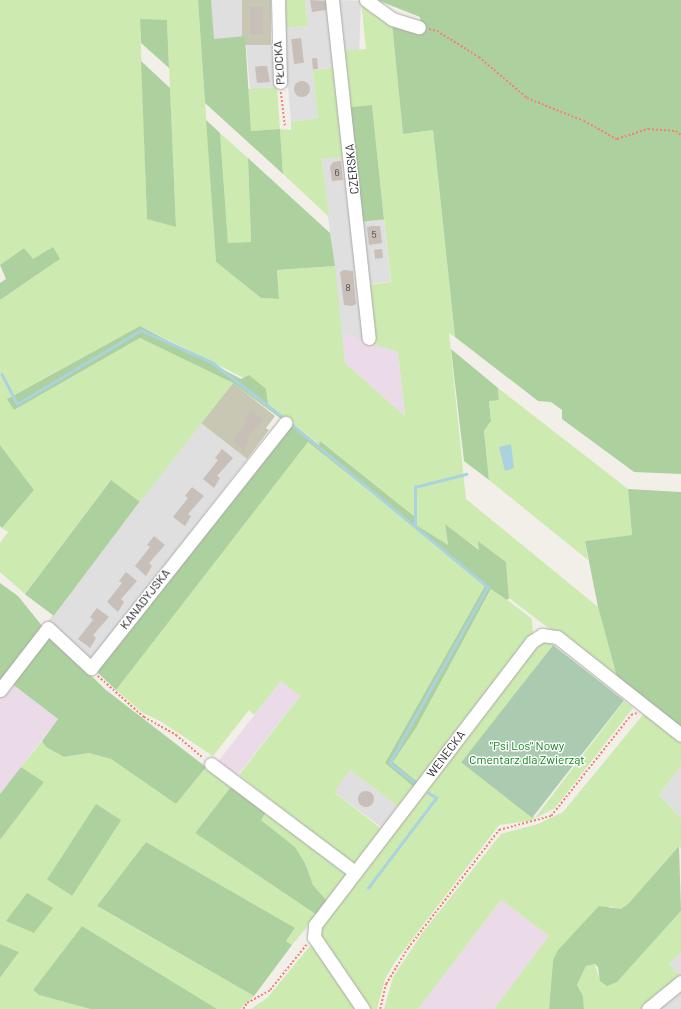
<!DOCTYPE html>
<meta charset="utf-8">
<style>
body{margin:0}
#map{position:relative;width:681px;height:1009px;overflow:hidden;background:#f2efe9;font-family:Barlow,sans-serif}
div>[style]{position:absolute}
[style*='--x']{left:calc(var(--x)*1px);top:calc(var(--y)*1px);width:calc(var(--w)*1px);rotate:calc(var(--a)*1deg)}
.residential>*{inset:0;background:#e0dfdf;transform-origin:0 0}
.industrial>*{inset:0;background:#ebdbe8;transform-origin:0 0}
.construction>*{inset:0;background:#c7c7b4;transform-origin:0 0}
.grass>*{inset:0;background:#cdebb0}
.forest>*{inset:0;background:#add19e;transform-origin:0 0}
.cemetery>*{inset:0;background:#aacbaf;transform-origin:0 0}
.water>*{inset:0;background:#aad3df}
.stream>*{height:2.5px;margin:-1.25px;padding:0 1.25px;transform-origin:1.25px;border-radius:1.25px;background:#aad3df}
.building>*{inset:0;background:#c7bfb8;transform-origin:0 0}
.round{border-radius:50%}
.path>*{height:1.5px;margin-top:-0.75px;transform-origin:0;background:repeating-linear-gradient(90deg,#fa8072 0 2px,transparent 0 4px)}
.roads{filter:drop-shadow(0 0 1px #a9a9a9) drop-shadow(0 0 1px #a9a9a9)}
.minor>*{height:13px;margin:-6.5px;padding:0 6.5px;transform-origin:6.5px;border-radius:6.5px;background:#fff}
span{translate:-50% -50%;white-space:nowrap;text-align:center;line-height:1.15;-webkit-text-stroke:3px #fff;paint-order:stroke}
.number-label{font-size:10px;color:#4b4948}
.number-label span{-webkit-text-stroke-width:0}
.street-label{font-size:12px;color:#222}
.park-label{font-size:12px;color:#0c8416}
</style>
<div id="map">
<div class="residential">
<i style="left:211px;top:0;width:31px;height:39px"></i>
<i style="clip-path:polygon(305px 0,330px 0,337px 67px,313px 70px,318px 118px,291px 122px,283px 28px,308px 26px)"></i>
<i style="left:336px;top:0;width:25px;height:51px;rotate:2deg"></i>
<i style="left:273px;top:42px;width:45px;height:27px;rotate:85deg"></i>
<i style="left:347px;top:156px;width:186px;height:25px;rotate:84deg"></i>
<i style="left:384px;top:219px;width:63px;height:24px;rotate:84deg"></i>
<i style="clip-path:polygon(201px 423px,247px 459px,93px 657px,88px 657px,48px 621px)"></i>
<i style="clip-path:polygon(681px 766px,681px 818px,659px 795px)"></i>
<i style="left:350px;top:770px;width:63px;height:27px;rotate:37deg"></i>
<i style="clip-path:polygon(681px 953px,681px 977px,669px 964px)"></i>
<i style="clip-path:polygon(681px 985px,681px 1009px,653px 1009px)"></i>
</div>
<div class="industrial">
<i style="clip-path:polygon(341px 332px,398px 352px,405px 416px,345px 363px)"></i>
<i style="left:281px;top:681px;width:24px;height:101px;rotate:38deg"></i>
<i style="clip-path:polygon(11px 683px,58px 719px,0 794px,0 696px)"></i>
<i style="clip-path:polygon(501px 900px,549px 936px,494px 1009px,418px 1009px)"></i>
</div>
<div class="construction">
<i style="left:242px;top:0;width:29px;height:45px"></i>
<i style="clip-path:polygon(233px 383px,275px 416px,266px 428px,269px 430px,247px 459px,201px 423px)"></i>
</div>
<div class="grass">
<i style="clip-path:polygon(evenodd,0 0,198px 0,216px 262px,261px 298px,279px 299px,277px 270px,335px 266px,345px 363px,405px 416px,398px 352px,373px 344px,367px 285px,391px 282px,372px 106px,348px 108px,342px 51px,366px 49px,361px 1px,369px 12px,392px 24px,403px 134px,433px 130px,455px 337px,449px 333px,466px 499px,598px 607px,618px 681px,509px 598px,506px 562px,479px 542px,480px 550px,445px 525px,448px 546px,416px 525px,415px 517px,320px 441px,320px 445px,268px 404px,266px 389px,140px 326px,8px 398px,14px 410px,140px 338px,233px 383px,140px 502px,110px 481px,25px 594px,0 572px,0 543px,8px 532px,2px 528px,34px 490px,0 445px,0 300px,60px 259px,33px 260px,24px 248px,0 265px,0 0,140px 20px,167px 20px,176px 227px,147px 218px,140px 20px)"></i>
<i style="clip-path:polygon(282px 0,305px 0,308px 26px,283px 28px)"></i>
<i style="clip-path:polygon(337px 67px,347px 156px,322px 159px,329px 217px,283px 174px,280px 129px,251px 131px,248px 89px,277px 87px,280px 129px,291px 130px,291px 122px,318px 118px,313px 70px)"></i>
<i style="clip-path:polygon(220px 133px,248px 158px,251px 243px,228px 244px)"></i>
<i style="clip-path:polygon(498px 388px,628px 489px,632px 535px,585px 541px,588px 560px,489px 480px,484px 431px,491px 421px,489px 400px,499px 400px)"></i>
<i style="clip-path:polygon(308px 442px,486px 584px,385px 763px,415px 788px,400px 808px,350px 770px,334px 792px,383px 830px,355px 865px,239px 775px,300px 696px,281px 681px,254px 715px,249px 710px,213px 756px,160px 721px,143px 713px,116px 690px)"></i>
<i style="clip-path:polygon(492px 588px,532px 619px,533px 634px,419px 783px,393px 762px,416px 728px)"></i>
<i style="clip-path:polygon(557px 639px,462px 763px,535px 818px,624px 701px,633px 708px,555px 808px,530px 821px,499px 825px,395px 962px,385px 979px,377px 1009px,367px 1009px,319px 938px,318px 925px,536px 641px)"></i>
<i style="clip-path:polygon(646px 711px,681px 737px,681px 766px,659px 795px,681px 818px,681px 848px,679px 846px,628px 904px,621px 910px,610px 906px,553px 960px,549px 1009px,494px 1009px,549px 936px,501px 900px,418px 1009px,384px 1009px,393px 977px,423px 932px,501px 834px,538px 824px,563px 812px)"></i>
<i style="clip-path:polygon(42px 741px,46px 747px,64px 757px,89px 753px,111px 759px,176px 804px,208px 764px,233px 784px,195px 833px,317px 915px,292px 945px,286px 941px,295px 928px,146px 842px,98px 907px,254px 996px,240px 1009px,217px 1009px,82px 926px,33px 990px,39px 995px,90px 1009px,0 1009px,0 978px,19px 952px,0 944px,0 840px,44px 782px,21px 767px)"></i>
<i style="clip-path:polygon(268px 810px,349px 873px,327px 901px,313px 885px,305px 863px,295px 847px,261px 820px)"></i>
<i style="clip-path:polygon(681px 911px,681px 953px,669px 964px,681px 977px,644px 1009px,584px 1009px,583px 996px,577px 985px,586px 966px,595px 964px,598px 975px,617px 982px)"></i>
<i style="clip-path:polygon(310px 946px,316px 948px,360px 1009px,251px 1009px,267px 998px)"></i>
</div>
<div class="forest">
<i style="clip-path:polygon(198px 0,211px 0,214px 39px,245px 36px,251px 131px,280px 129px,283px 174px,205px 103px)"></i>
<i style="clip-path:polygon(377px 0,681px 0,681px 474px,634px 472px,562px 419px,562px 410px,551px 402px,538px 401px,455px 337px,433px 130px,403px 134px,392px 24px,422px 33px,420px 17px)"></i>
<i style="clip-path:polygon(140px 19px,167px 20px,169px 68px,141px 43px)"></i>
<i style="clip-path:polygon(141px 61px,170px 88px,176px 227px,147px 219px)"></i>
<i style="left:372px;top:105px;width:115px;height:24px;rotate:84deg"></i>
<i style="clip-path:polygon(206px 120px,220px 133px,228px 243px,251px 242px,248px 158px,330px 233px,335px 266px,277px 270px,279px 299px,261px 298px,216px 262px)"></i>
<i style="clip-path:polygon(53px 247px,60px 259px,0 300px,0 283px,6px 279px,0 265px,24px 248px,33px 259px)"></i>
<i style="clip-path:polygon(140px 326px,241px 379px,249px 375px,266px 389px,268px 404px,319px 445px,320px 441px,415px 517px,416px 525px,448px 545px,445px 524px,479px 550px,478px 541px,506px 562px,509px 598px,507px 600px,491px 589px,416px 728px,393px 762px,419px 783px,415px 788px,385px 763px,486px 584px,308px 442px,116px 690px,96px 671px,288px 424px,233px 383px,140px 338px,14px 410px,7px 399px)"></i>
<i style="clip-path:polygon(451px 349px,498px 388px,499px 400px,489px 401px,491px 421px,484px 431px,489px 480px,464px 461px)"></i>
<i style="clip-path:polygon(0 445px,34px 490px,2px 528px,0 526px)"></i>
<i style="left:111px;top:480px;width:36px;height:143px;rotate:37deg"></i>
<i style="clip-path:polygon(628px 489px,681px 492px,681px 731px,618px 681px,598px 607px,585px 541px,632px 535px)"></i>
<i style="clip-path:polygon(0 583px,18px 596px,43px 627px,0 683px)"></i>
<i style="clip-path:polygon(49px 635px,106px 690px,206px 767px,176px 804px,111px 759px,89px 753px,64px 757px,46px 747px,42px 741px,58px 719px,11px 683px)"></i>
<i style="clip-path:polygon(21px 767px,44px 782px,0 840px,0 794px)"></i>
<i style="clip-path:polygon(233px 784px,268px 810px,261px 820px,295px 847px,305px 863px,313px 885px,327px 901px,317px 915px,195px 833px)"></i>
<i style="left:96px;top:804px;width:30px;height:90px;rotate:33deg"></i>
<i style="clip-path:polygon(146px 842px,295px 928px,286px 941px,292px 945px,254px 996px,97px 906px)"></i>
<i style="clip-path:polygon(679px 846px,681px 911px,617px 982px,607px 986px,600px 981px,598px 967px,595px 964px,586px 966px,577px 985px,583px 996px,584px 1009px,549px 1009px,553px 960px,558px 950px,599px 906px,621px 909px,628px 904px)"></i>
<i style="clip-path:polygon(27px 893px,53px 908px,34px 933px,6px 921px)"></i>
<i style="clip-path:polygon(82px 926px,217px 1009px,90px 1009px,39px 995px,33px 990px)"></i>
<i style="clip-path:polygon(0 944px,19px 952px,0 978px)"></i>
</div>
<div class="cemetery">
<i style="left:553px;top:645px;width:90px;height:149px;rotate:38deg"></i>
</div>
<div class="water">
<i style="clip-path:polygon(511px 444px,514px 468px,505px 471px,499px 447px)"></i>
</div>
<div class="stream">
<i style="--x:2;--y:374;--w:34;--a:63"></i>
<i style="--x:17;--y:404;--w:144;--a:-30.8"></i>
<i style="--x:141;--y:330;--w:78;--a:24.3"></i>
<i style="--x:212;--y:362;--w:91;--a:37.9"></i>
<i style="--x:290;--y:423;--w:257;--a:39.6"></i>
<i style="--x:488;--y:587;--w:201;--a:119.1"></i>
<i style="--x:390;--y:763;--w:36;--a:38"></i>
<i style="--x:415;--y:525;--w:38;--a:-90"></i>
<i style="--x:415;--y:487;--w:53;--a:-14.3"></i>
<i style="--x:368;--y:888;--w:113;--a:-52.9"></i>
<i style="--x:436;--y:798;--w:9;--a:-148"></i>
</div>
<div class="building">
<i style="clip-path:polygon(310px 0,328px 1px,326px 10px,312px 12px)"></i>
<i style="left:250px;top:7px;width:13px;height:28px"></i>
<i style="left:301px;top:38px;width:25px;height:10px;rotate:83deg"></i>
<i style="left:317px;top:58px;width:11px;height:5px;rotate:85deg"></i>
<i style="clip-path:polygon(260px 66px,267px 66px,270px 82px,257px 83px,255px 67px)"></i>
<i class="round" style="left:294px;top:81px;width:16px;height:16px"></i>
<i style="clip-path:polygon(341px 161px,343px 180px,332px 181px,330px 167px,333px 162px)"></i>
<i style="clip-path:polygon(372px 226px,380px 226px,382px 243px,369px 245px,367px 227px)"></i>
<i style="left:382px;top:249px;width:9px;height:8px;rotate:84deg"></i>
<i style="clip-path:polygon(344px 270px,353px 271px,356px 304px,352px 306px,344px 305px,340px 272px)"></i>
<i style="clip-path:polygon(251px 411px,263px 420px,247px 438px,250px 440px,244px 450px,233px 441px,247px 422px,244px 420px)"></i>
<i style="clip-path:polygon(222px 449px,233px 458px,217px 476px,220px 478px,214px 488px,203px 479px,218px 460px,215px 458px)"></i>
<i style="clip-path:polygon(192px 487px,204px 496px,188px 514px,191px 516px,185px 526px,173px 517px,188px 498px,185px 496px)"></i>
<i style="clip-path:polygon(154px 536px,165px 545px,149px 563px,152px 566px,146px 576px,135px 566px,150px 547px,147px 545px)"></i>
<i style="clip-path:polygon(126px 572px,137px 581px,121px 599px,124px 602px,118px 612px,107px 602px,122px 583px,119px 581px)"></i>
<i style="clip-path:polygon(97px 608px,109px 617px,93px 635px,96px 638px,90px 648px,78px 639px,93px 620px,90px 617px)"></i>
<i class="round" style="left:358px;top:791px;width:16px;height:16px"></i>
</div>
<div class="path">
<i style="--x:429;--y:29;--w:8;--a:14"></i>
<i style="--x:437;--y:31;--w:49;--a:31.8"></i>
<i style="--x:479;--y:57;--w:63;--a:40.5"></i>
<i style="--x:527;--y:98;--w:61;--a:22"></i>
<i style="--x:584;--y:121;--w:38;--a:29"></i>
<i style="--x:617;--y:139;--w:33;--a:-18"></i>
<i style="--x:648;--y:129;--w:28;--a:4"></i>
<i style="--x:676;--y:131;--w:6;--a:39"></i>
<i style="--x:281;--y:92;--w:34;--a:83"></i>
<i style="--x:98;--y:676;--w:62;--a:41.7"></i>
<i style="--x:144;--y:717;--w:37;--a:29"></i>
<i style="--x:176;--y:735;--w:35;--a:40"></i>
<i style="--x:243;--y:1009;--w:7;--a:-56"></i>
<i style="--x:247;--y:1003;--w:26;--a:-29"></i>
<i style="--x:270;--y:990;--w:59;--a:-51.2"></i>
<i style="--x:380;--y:1009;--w:26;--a:-77"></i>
<i style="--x:386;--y:984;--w:42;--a:-58.6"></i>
<i style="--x:408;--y:948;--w:149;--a:-52.4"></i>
<i style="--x:499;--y:830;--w:54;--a:-15.1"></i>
<i style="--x:551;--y:816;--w:129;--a:-51.6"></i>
<i style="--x:631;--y:715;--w:6;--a:-18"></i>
</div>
<div class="roads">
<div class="minor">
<i style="--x:278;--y:0;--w:82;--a:88.6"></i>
<i style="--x:332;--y:0;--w:340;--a:83.8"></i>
<i style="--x:366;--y:0;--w:32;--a:36"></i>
<i style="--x:392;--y:19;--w:28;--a:17"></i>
<i style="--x:0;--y:690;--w:78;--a:-52.3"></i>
<i style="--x:48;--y:628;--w:59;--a:42.9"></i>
<i style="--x:91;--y:668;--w:313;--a:-51.6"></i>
<i style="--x:211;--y:764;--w:180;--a:36.9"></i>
<i style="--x:363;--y:1009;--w:87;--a:-124.2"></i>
<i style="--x:314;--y:937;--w:12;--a:-85"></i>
<i style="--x:315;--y:925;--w:356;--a:-52.6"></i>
<i style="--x:531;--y:642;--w:13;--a:-32"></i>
<i style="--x:542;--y:635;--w:15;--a:8"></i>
<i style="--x:557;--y:637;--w:158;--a:38.3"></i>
<i style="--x:648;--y:1009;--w:43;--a:-39.3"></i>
</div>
</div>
<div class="number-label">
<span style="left:337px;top:173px">6</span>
<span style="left:374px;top:235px">5</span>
<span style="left:348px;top:288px">8</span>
</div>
<div class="street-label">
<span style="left:279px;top:63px;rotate:-94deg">PŁOCKA</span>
<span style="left:352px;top:169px;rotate:-96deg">CZERSKA</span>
<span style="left:145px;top:599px;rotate:-52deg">KANADYJSKA</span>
<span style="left:446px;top:754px;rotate:-53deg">WENECKA</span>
</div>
<div class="park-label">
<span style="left:527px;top:753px">"Psi Los" Nowy<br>Cmentarz dla Zwierząt</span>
</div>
</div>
